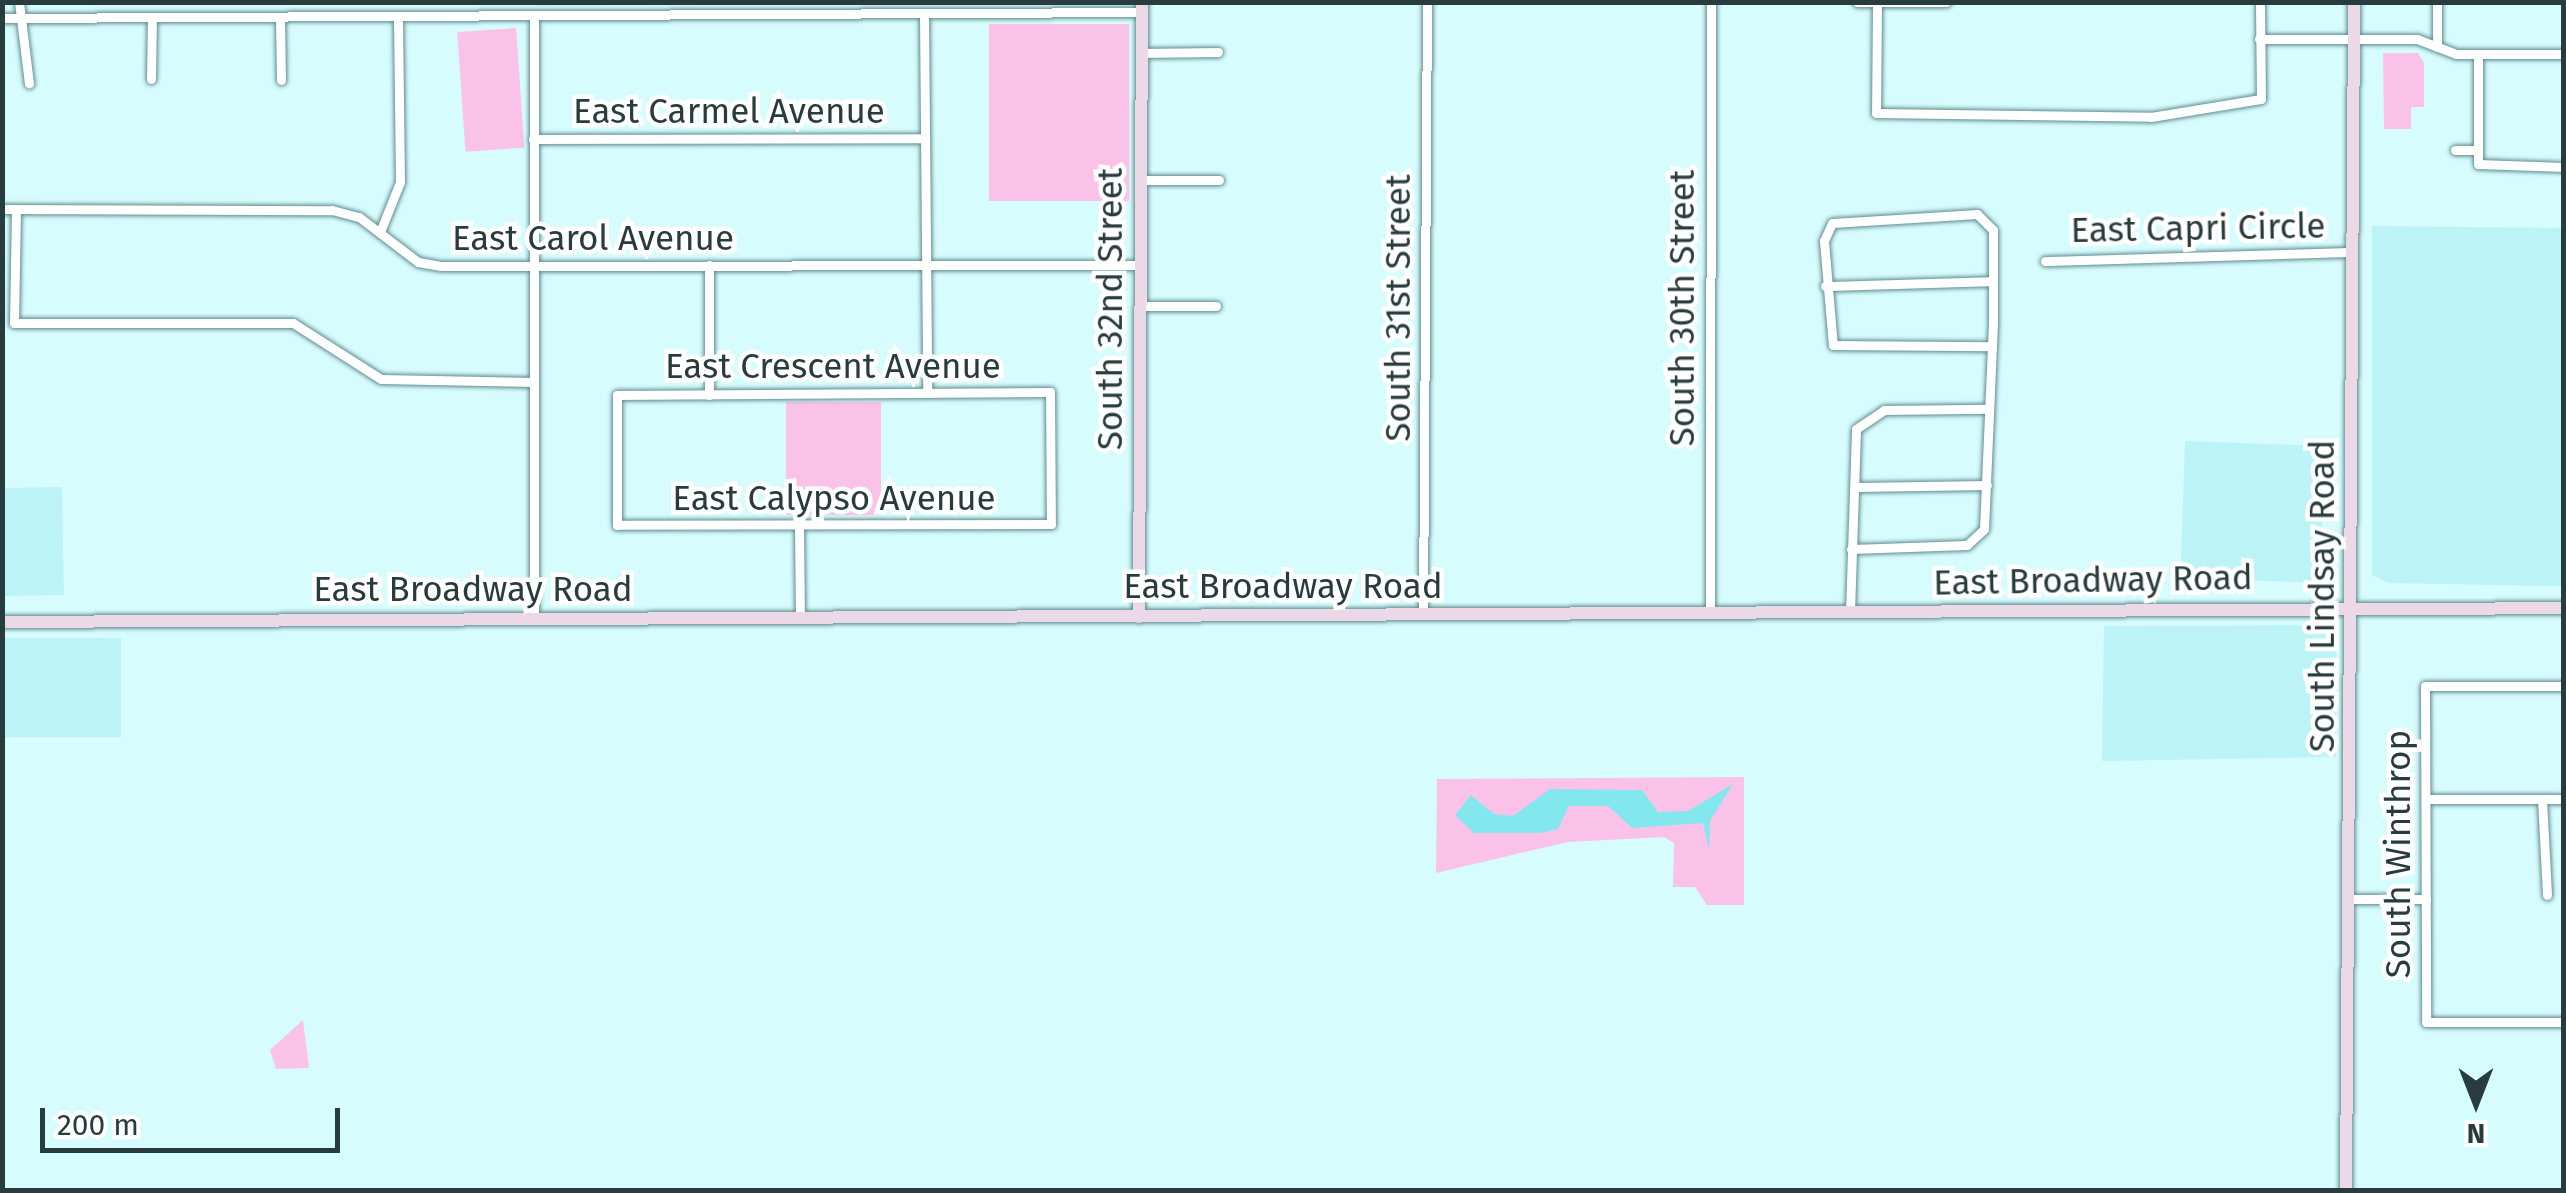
<!DOCTYPE html>
<style>
body{margin:0}
#map{position:relative;width:2566px;height:1193px;overflow:hidden;background:#d7fcfe;font-family:"Fira Sans",sans-serif}
div>[style]{position:absolute}
[style*='--x']{left:calc(var(--x)*1px);top:calc(var(--y)*1px);width:calc(var(--w)*1px);rotate:calc(var(--a)*1deg)}
.built>*{inset:0;background:#bbf3f7;transform-origin:0 0}
.green>*{inset:0;background:#fbc2e9;transform-origin:0 0}
.water>*{inset:0;background:#83e7ee}
.roads{filter:drop-shadow(0 0 2px #608c8e) drop-shadow(0 0 2px #608c8e)}
.street>*{height:9px;margin:-4.5px;padding:0 4.5px;transform-origin:4.5px;border-radius:4.5px;background:#fff}
.secondary>*{height:12px;margin:-6px;padding:0 6px;transform-origin:6px;border-radius:6px;background:#ecd9e7}
span{translate:-50% -50%;white-space:nowrap;text-align:center;line-height:1.15;-webkit-text-stroke:9px #fff;paint-order:stroke}
.street-label{font-size:35px;color:#293c3d}
.frame{position:absolute;inset:0;border:5px solid #293c3d;pointer-events:none}
.north{position:absolute;left:2426px;top:1053px;width:100px;height:100px;-webkit-text-stroke:8px #fff;paint-order:stroke;rotate:180deg;font-size:28px;font-weight:700;line-height:40px;text-align:center;color:#293c3d}
.north::after{content:'';display:block;margin:auto;width:35px;height:45px;background:#293c3d;clip-path:polygon(50% 0,100% 100%,50% 72%,0 100%)}
.scale{position:absolute;left:40px;top:1108px;width:300px;height:45px;box-sizing:border-box;border:5px solid #293c3d;border-top:0;padding-left:12px;font-size:30px;line-height:35px;white-space:nowrap;color:#293c3d;-webkit-text-stroke:8px #fff;paint-order:stroke}
</style>
<div id="map">
<div class="built">
<i style="clip-path:polygon(536px 2px,1126px 2px,1126px 3px,536px 6px)"></i>
<i style="clip-path:polygon(2372px 226px,2563px 228px,2563px 586px,2388px 583px,2372px 575px)"></i>
<i style="left:2325px;top:446px;width:137px;height:140px;rotate:92deg"></i>
<i style="left:62px;top:487px;width:108px;height:59px;rotate:89deg"></i>
<i style="clip-path:polygon(2323px 625px,2336px 638px,2336px 757px,2102px 761px,2104px 626px)"></i>
<i style="left:2px;top:638px;width:119px;height:99px"></i>
</div>
<div class="green">
<i style="left:989px;top:24px;width:140px;height:177px"></i>
<i style="left:516px;top:28px;width:120px;height:59px;rotate:86deg"></i>
<i style="clip-path:polygon(2383px 53px,2418px 53px,2424px 63px,2424px 107px,2411px 107px,2411px 129px,2384px 129px)"></i>
<i style="left:881px;top:402px;width:113px;height:95px;rotate:90deg"></i>
<i style="clip-path:polygon(1744px 777px,1744px 905px,1707px 905px,1695px 887px,1673px 887px,1674px 843px,1664px 837px,1568px 842px,1436px 873px,1437px 779px)"></i>
<i style="clip-path:polygon(303px 1020px,309px 1068px,276px 1069px,270px 1050px)"></i>
</div>
<div class="water">
<i style="clip-path:polygon(1733px 784px,1710px 821px,1709px 850px,1703px 823px,1632px 828px,1608px 806px,1569px 806px,1558px 829px,1541px 833px,1474px 833px,1455px 815px,1471px 795px,1494px 814px,1513px 816px,1550px 789px,1642px 790px,1658px 812px,1688px 811px)"></i>
</div>
<div class="roads">
<div class="street">
<i style="--x:19;--y:2;--w:82;--a:83"></i>
<i style="--x:1857;--y:2;--w:89;--a:0"></i>
<i style="--x:2437;--y:2;--w:45;--a:90"></i>
<i style="--x:1877;--y:4;--w:109;--a:90.5"></i>
<i style="--x:1876;--y:113;--w:275;--a:0.8"></i>
<i style="--x:2151;--y:117;--w:111;--a:-9.3"></i>
<i style="--x:2261;--y:99;--w:97;--a:-90.6"></i>
<i style="--x:924;--y:14;--w:379;--a:89.5"></i>
<i style="--x:280;--y:17;--w:63;--a:89.1"></i>
<i style="--x:2;--y:18;--w:1140;--a:-0.3"></i>
<i style="--x:2259;--y:39;--w:158;--a:0"></i>
<i style="--x:2417;--y:39;--w:42;--a:21"></i>
<i style="--x:2456;--y:54;--w:108;--a:0"></i>
<i style="--x:1142;--y:53;--w:76;--a:-0.8"></i>
<i style="--x:2478;--y:54;--w:110;--a:90"></i>
<i style="--x:2478;--y:164;--w:86;--a:2"></i>
<i style="--x:151;--y:79;--w:62;--a:-89.1"></i>
<i style="--x:533;--y:139;--w:392;--a:-0.1"></i>
<i style="--x:2455;--y:150;--w:23;--a:0"></i>
<i style="--x:1141;--y:180;--w:78;--a:0"></i>
<i style="--x:2;--y:209;--w:330;--a:0.2"></i>
<i style="--x:332;--y:210;--w:28;--a:15"></i>
<i style="--x:359;--y:217;--w:74;--a:37.3"></i>
<i style="--x:418;--y:262;--w:23;--a:10"></i>
<i style="--x:441;--y:266;--w:700;--a:-0.08"></i>
<i style="--x:16;--y:209;--w:114;--a:91"></i>
<i style="--x:14;--y:323;--w:279;--a:0"></i>
<i style="--x:293;--y:323;--w:104;--a:32.5"></i>
<i style="--x:381;--y:379;--w:153;--a:1.1"></i>
<i style="--x:380;--y:232;--w:54;--a:-68.2"></i>
<i style="--x:400;--y:182;--w:166;--a:-90.7"></i>
<i style="--x:2045;--y:261;--w:308;--a:-1.7"></i>
<i style="--x:1825;--y:286;--w:168;--a:-1.7"></i>
<i style="--x:1140;--y:306;--w:76;--a:0"></i>
<i style="--x:1050;--y:392;--w:132;--a:89.6"></i>
<i style="--x:1051;--y:524;--w:434;--a:179.9"></i>
<i style="--x:617;--y:525;--w:130;--a:-90"></i>
<i style="--x:617;--y:395;--w:433;--a:-0.4"></i>
<i style="--x:709;--y:395;--w:130;--a:-90"></i>
<i style="--x:1857;--y:487;--w:130;--a:-0.9"></i>
<i style="--x:799;--y:526;--w:92;--a:89.4"></i>
<i style="--x:1851;--y:549;--w:116;--a:-2"></i>
<i style="--x:1967;--y:545;--w:23;--a:-43"></i>
<i style="--x:1984;--y:529;--w:205;--a:-87.5"></i>
<i style="--x:1993;--y:324;--w:94;--a:-90"></i>
<i style="--x:1993;--y:230;--w:23;--a:-135"></i>
<i style="--x:1977;--y:214;--w:145;--a:176.4"></i>
<i style="--x:1832;--y:223;--w:20;--a:114"></i>
<i style="--x:1824;--y:241;--w:104;--a:85.1"></i>
<i style="--x:1833;--y:345;--w:159;--a:0.4"></i>
<i style="--x:1850;--y:612;--w:183;--a:-88.1"></i>
<i style="--x:1856;--y:429;--w:34;--a:-34"></i>
<i style="--x:1884;--y:410;--w:104;--a:-0.6"></i>
<i style="--x:1710;--y:613;--w:611;--a:-89.91"></i>
<i style="--x:1423;--y:615;--w:613;--a:-89.63"></i>
<i style="--x:534;--y:618;--w:603;--a:-90"></i>
<i style="--x:2564;--y:686;--w:139;--a:180"></i>
<i style="--x:2425;--y:686;--w:336;--a:89.8"></i>
<i style="--x:2426;--y:1022;--w:138;--a:0"></i>
<i style="--x:2426;--y:799;--w:138;--a:0"></i>
<i style="--x:2542;--y:799;--w:96;--a:87"></i>
<i style="--x:2350;--y:899;--w:76;--a:0"></i>
</div>
<div class="secondary">
<i style="--x:1139;--y:617;--w:615;--a:-89.72"></i>
<i style="--x:2;--y:622;--w:2562;--a:-0.31"></i>
<i style="--x:2346;--y:1190;--w:1188;--a:-89.61"></i>
</div>
</div>
<div class="street-label">
<span style="left:729px;top:111px">East Carmel Avenue</span>
<span style="left:2198px;top:228px;rotate:-1deg">East Capri Circle</span>
<span style="left:593px;top:238px">East Carol Avenue</span>
<span style="left:1398px;top:308px;rotate:-90deg">South 31st Street</span>
<span style="left:1682px;top:308px;rotate:-90deg">South 30th Street</span>
<span style="left:1110px;top:309px;rotate:-90deg">South 32nd Street</span>
<span style="left:833px;top:366px">East Crescent Avenue</span>
<span style="left:834px;top:498px">East Calypso Avenue</span>
<span style="left:2093px;top:580px;rotate:-1deg">East Broadway Road</span>
<span style="left:1283px;top:586px">East Broadway Road</span>
<span style="left:473px;top:589px">East Broadway Road</span>
<span style="left:2322px;top:596px;rotate:-90deg">South Lindsay Road</span>
<span style="left:2398px;top:854px;rotate:-90deg">South Winthrop</span>
</div>
<div class="frame"></div>
<div class="north">N</div>
<div class="scale">200 m</div>
</div>
